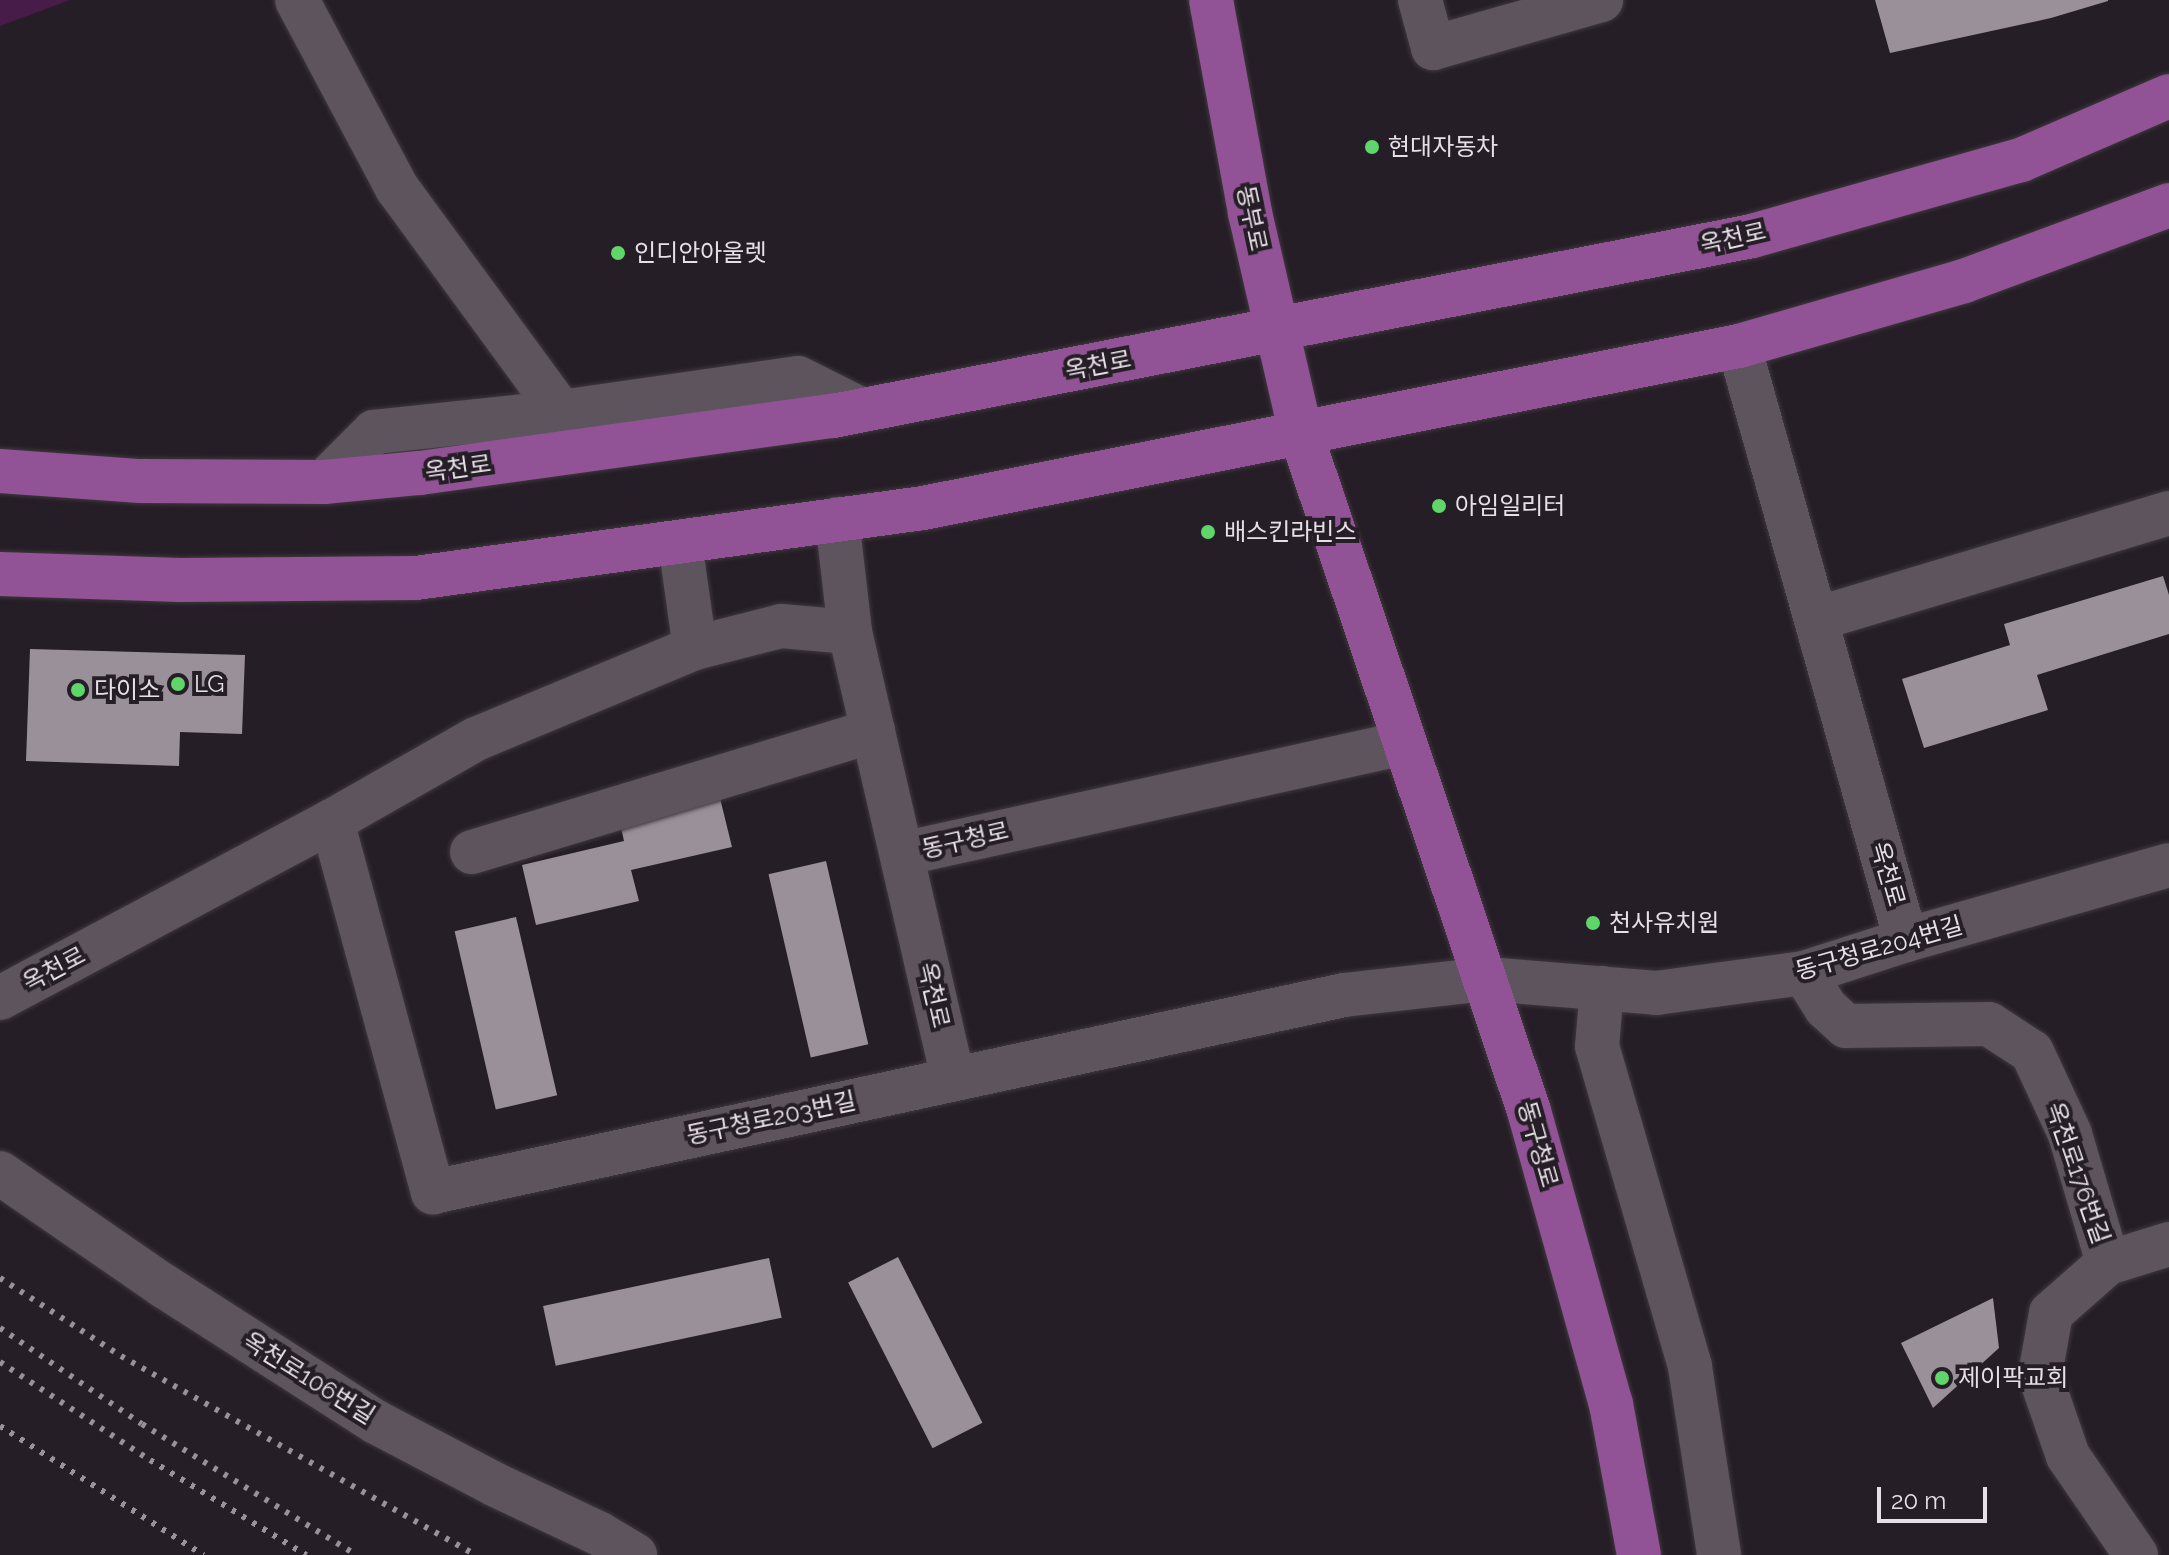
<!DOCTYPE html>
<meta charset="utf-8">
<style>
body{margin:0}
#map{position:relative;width:2169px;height:1555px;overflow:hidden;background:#261e26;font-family:Raleway,"Noto Sans KR",sans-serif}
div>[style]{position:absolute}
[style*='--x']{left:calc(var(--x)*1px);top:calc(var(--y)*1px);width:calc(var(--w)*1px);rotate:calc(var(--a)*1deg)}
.green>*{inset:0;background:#471c49}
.building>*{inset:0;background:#99909a;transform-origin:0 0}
.roads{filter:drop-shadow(0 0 2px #3e383e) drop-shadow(0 0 2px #3e383e)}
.minor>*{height:44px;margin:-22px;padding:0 22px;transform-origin:22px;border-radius:22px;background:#5d545d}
.major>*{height:44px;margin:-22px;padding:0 22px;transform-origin:22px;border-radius:22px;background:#915395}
.rail>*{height:6px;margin-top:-3px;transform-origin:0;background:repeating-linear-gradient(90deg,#999399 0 4px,transparent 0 12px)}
.dots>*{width:22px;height:22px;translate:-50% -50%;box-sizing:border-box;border:4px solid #261e26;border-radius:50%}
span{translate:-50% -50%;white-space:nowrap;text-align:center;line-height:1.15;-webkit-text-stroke:8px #261e26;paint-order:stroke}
.poi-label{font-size:24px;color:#e5e0e5}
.left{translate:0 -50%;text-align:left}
.street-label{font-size:24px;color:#e5e0e5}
.scale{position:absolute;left:1877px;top:1487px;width:110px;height:36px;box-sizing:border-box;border:4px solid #e5e0e5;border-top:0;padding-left:10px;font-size:24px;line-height:28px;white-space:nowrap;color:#e5e0e5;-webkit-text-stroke:6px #261e26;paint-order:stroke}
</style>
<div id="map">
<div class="green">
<i style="clip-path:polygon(0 0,70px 0,0 26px)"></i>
</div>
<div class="building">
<i style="clip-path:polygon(1875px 0,2108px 0,2108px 1px,2051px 18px,1890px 53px)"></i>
<i style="clip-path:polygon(2163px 576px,2169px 595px,2169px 634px,2037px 675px,2048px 710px,1924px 748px,1902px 679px,2010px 645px,2004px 624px)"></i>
<i style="clip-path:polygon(30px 649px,245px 655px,242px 734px,180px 732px,179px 766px,26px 761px)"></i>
<i style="clip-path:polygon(718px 790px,732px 847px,631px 870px,639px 901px,536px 925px,522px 865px,624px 841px,618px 814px)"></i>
<i style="left:826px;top:861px;width:188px;height:59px;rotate:77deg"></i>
<i style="left:516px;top:917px;width:183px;height:63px;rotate:77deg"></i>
<i style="left:898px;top:1257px;width:186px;height:56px;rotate:63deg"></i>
<i style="left:769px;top:1258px;width:61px;height:231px;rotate:78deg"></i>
<i style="clip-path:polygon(1993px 1298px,1999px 1348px,1933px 1408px,1901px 1343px)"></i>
</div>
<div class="roads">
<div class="minor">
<i style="--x:297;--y:0;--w:213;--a:62"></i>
<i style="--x:397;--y:188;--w:278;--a:53.8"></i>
<i style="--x:561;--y:412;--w:239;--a:-8.2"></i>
<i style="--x:798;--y:378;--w:72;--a:26.6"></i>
<i style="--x:1420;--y:0;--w:50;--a:74.8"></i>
<i style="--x:1433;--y:48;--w:175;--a:-15.9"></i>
<i style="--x:1739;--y:346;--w:617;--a:74.3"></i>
<i style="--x:324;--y:482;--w:71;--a:-45"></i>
<i style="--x:374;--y:432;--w:188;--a:-6.1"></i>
<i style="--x:837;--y:519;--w:114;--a:83.4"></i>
<i style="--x:850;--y:632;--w:459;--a:77"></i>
<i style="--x:680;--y:543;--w:106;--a:81.9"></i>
<i style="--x:1816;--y:619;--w:369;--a:-16.7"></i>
<i style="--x:332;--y:821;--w:385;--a:74.8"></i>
<i style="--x:433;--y:1192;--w:932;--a:-12.2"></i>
<i style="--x:1344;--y:995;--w:144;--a:-6.4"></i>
<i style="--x:1487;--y:979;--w:170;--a:4.7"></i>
<i style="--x:1656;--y:993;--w:149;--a:-7.7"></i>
<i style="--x:1804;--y:973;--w:107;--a:-17.9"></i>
<i style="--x:1906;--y:940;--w:273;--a:-15.9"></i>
<i style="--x:472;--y:852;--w:419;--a:-16.8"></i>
<i style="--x:902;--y:854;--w:514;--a:-12.47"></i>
<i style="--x:1804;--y:973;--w:41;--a:57.8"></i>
<i style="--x:1826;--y:1008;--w:27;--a:42"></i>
<i style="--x:1846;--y:1026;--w:143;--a:-0.8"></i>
<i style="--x:1989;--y:1024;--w:51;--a:33.1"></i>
<i style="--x:2032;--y:1052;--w:90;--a:65.1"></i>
<i style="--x:2070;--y:1134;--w:134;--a:73.6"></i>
<i style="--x:1602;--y:988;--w:58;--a:94.9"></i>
<i style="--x:1597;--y:1046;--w:334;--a:73.8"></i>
<i style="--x:1690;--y:1367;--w:190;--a:81.2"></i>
<i style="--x:0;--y:998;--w:376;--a:-28.1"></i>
<i style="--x:332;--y:821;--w:166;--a:-29.7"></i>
<i style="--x:476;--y:739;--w:237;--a:-22.6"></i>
<i style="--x:695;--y:648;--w:89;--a:-14.3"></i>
<i style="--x:781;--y:626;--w:69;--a:5"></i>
<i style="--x:0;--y:1173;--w:199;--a:34.6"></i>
<i style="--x:164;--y:1286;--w:252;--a:32.7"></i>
<i style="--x:376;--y:1422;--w:133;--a:27.7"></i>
<i style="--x:494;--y:1484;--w:117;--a:25.3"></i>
<i style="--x:600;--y:1534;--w:41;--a:31"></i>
<i style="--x:2136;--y:1555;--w:120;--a:-124.5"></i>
<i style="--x:2068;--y:1456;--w:86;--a:-109.1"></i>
<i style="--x:2040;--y:1375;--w:63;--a:-79.9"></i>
<i style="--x:2051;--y:1313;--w:76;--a:-41.3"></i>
<i style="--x:2108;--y:1263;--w:64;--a:-17.3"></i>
</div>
<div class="major">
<i style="--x:1211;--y:0;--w:217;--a:79.6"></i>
<i style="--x:1250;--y:213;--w:227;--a:77"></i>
<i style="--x:1301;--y:434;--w:714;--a:71.39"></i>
<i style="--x:1529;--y:1111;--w:304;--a:74.4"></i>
<i style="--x:1611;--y:1404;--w:154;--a:79.5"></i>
<i style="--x:0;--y:471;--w:141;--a:4.1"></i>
<i style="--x:141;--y:481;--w:183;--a:0.3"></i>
<i style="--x:324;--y:482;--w:96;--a:-5.4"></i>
<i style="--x:420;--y:473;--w:417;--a:-7.9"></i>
<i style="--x:833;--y:416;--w:936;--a:-11.08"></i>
<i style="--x:1752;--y:236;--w:280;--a:-15.8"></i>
<i style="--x:2021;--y:160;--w:161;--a:-23.4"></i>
<i style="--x:0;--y:574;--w:180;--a:1.9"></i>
<i style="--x:180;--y:580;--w:236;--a:-0.5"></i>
<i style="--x:416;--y:578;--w:512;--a:-7.86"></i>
<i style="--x:923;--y:508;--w:832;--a:-11.23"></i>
<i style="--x:1739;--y:346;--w:234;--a:-16.1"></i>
<i style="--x:1964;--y:281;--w:219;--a:-20.3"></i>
</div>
</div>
<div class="rail">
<i style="--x:0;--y:1278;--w:144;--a:32.8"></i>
<i style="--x:121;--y:1356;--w:406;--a:29.3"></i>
<i style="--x:0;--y:1328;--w:171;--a:34.1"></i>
<i style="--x:142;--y:1424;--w:252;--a:31.4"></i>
<i style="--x:0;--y:1362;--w:179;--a:33.2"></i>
<i style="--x:150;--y:1460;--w:183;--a:31.3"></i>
<i style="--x:0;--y:1426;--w:241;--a:32.4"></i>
</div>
<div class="dots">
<i style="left:1372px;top:147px;background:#60d56a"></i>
<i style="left:618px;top:253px;background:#60d56a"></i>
<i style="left:1439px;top:506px;background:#60d56a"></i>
<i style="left:1208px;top:532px;background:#60d56a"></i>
<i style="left:178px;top:684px;background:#60d56a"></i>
<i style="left:78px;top:690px;background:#60d56a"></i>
<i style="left:1593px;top:923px;background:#60d56a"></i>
<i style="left:1942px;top:1378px;background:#60d56a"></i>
</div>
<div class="poi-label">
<span class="left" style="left:1388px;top:147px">현대자동차</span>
<span class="left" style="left:634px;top:253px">인디안아울렛</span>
<span class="left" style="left:1455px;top:506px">아임일리터</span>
<span class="left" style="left:1224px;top:532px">배스킨라빈스</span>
<span class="left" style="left:194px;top:684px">LG</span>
<span class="left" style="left:94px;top:690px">다이소</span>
<span class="left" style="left:1609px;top:923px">천사유치원</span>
<span class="left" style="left:1958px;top:1378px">제이팍교회</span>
</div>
<div class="street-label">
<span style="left:1252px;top:218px;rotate:78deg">동부로</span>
<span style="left:1733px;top:238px;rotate:-13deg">옥천로</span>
<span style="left:1098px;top:365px;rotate:-11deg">옥천로</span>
<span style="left:458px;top:468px;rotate:-8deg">옥천로</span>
<span style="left:965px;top:840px;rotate:-13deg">동구청로</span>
<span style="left:1888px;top:874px;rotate:74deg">옥천로</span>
<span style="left:1879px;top:948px;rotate:-16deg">동구청로204번길</span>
<span style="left:54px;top:969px;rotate:-28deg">옥천로</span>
<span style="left:934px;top:995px;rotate:77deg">옥천로</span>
<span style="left:771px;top:1118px;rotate:-12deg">동구청로203번길</span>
<span style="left:1538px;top:1144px;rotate:74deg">동구청로</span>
<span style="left:2078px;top:1173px;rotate:71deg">옥천로176번길</span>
<span style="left:309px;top:1378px;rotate:32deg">옥천로106번길</span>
</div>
<div class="scale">20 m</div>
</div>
